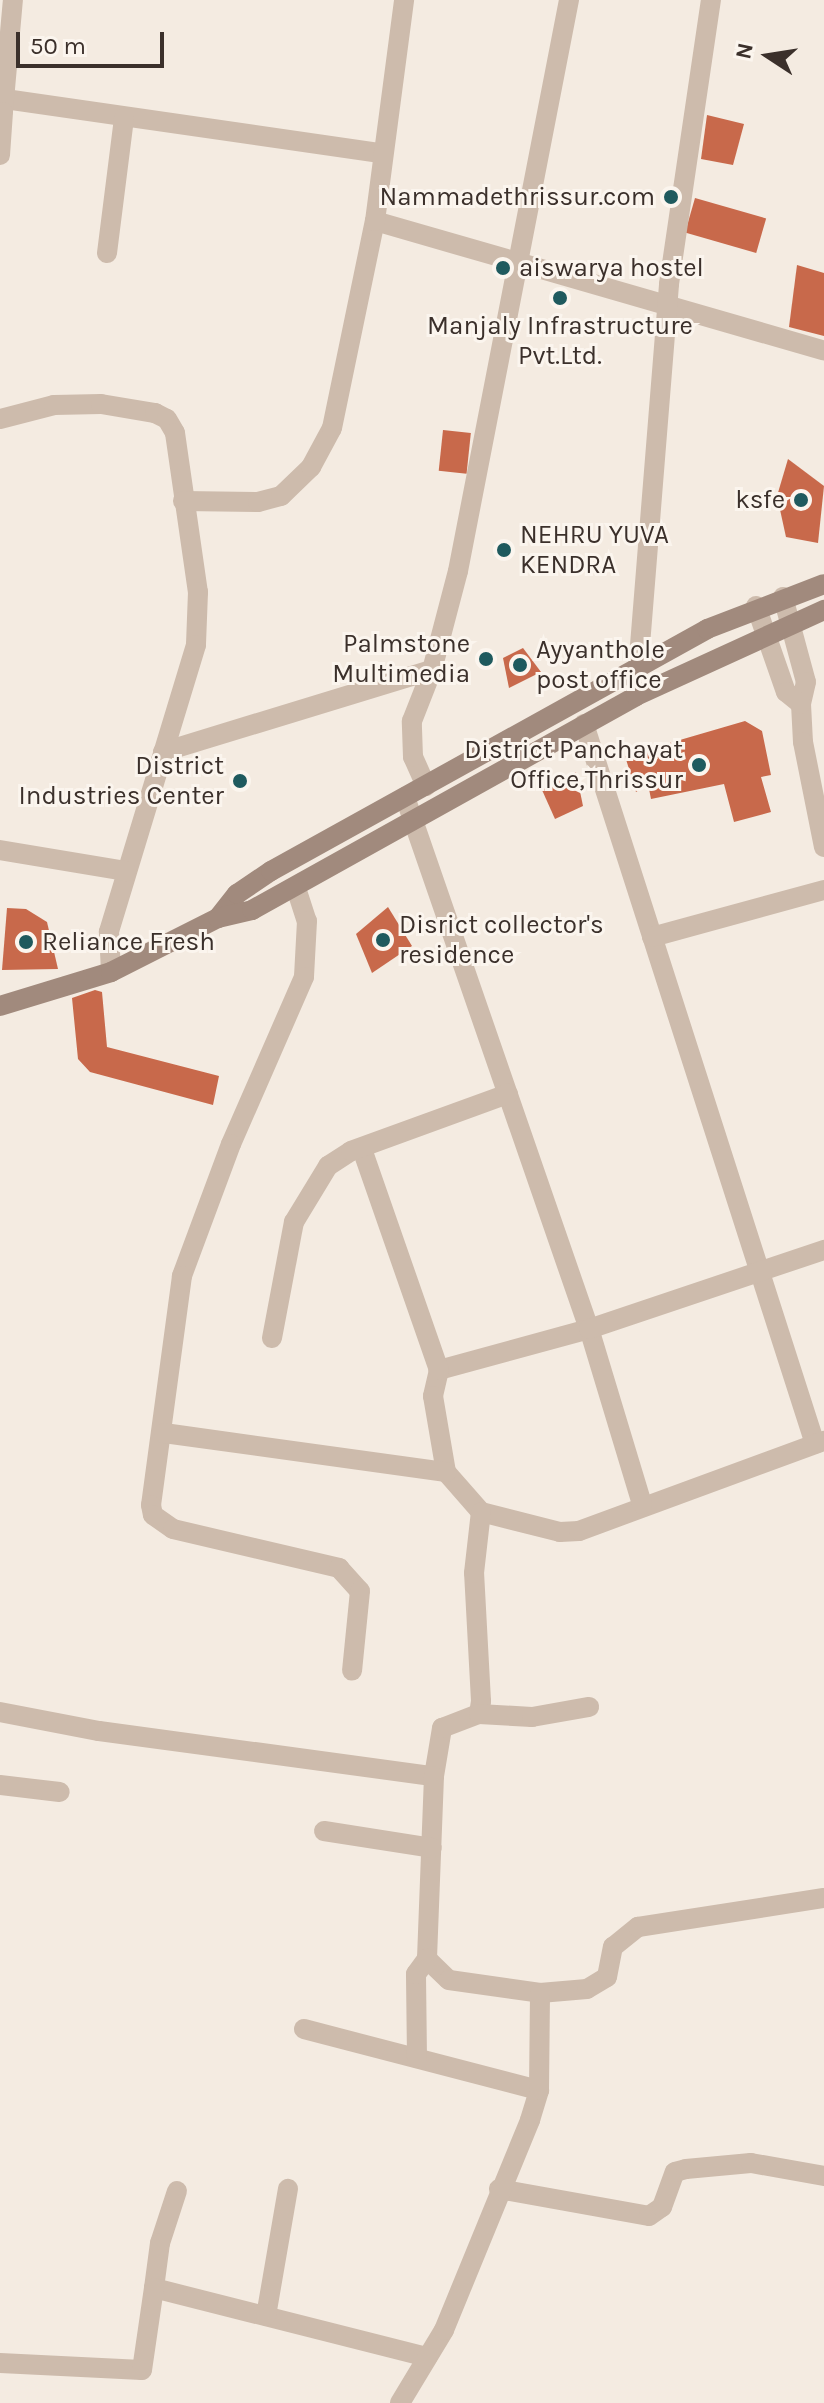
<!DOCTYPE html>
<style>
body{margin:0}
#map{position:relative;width:824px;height:2403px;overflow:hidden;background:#f4ebe1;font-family:Karla,sans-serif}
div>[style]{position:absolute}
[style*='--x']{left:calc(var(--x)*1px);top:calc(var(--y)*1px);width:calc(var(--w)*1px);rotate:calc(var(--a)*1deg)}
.building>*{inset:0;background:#c8694b;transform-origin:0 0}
.minor>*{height:20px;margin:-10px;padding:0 10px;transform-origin:10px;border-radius:10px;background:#cdbbac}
.secondary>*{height:20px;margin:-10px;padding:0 10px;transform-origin:10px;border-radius:10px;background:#a18a7d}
.dots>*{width:22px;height:22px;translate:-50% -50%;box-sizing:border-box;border:4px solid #fbf5ee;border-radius:50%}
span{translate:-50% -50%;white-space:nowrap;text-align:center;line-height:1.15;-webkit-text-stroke:6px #fbf5ee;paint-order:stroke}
.poi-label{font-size:26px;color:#3b302b}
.right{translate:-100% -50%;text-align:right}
.left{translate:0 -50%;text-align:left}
.north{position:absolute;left:728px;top:16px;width:80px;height:80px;-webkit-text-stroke:6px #fbf5ee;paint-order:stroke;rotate:282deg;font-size:22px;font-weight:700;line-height:32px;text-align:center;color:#3b302b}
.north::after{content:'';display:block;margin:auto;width:28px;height:36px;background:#3b302b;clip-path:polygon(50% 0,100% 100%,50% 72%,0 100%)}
.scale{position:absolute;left:16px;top:32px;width:148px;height:36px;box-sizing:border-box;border:4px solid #3b302b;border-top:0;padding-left:10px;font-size:24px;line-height:28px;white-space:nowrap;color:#3b302b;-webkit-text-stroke:6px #fbf5ee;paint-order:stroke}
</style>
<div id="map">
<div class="building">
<i style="clip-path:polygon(707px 115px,744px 124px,733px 165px,701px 159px)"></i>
<i style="left:695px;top:198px;width:74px;height:36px;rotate:16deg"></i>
<i style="clip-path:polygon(797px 265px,824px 273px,824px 336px,789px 327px)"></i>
<i style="left:443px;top:430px;width:28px;height:41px;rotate:6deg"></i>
<i style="clip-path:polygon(788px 459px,824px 486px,818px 543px,786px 537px,777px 496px)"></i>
<i style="clip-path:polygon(523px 648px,541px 672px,509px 688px,503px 658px)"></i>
<i style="clip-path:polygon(745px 721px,762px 731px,771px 775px,761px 777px,771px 812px,734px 822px,724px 784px,651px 799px,648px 784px,636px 792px,625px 756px)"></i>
<i style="clip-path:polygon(576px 772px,583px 806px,555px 819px,542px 790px)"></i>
<i style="clip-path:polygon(388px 907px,412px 946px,372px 973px,356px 934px)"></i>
<i style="clip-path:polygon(7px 908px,26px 909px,47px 922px,58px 969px,2px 970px)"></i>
<i style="clip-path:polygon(95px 990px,102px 992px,107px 1047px,219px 1076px,213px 1105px,90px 1072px,78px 1059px,72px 998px)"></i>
</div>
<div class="minor">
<i style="--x:5;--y:99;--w:381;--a:8.2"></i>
<i style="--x:3;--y:111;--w:111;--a:-84.9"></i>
<i style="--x:0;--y:155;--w:43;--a:-86"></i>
<i style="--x:375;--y:221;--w:467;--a:16.1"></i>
<i style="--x:107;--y:253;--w:136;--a:-82.8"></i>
<i style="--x:0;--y:419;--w:56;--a:-14.5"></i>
<i style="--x:54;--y:405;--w:47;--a:-1.2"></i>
<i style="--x:101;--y:404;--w:55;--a:9.5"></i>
<i style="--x:155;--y:413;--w:13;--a:27"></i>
<i style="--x:167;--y:419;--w:16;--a:60"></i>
<i style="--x:175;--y:433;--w:161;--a:81.8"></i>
<i style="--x:198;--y:592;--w:53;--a:92.2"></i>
<i style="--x:196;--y:645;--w:300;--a:106.9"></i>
<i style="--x:109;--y:932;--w:40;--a:87.1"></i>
<i style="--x:183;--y:501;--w:75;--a:0.8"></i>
<i style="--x:258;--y:502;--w:24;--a:-15"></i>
<i style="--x:281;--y:496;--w:42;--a:-44"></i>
<i style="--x:311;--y:467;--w:44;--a:-61.7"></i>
<i style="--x:332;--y:428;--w:211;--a:-78.3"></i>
<i style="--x:375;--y:221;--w:223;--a:-82.5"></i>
<i style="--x:783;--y:597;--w:88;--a:74.9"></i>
<i style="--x:806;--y:682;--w:23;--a:103"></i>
<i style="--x:801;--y:704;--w:38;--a:87"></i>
<i style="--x:803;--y:742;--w:107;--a:78.7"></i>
<i style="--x:756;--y:606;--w:91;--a:70.8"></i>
<i style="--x:786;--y:692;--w:19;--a:39"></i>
<i style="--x:638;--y:670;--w:387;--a:-85.4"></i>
<i style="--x:669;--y:284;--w:287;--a:-81.6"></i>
<i style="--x:584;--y:724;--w:756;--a:72.21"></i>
<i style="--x:163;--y:752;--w:281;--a:-17"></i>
<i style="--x:426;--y:786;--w:32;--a:-114"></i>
<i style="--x:413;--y:757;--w:36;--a:-92"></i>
<i style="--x:412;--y:721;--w:55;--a:-68.6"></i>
<i style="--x:432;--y:670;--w:102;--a:-75.3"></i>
<i style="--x:458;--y:571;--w:582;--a:-79"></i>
<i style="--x:405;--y:797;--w:563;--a:70.92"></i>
<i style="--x:589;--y:1329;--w:156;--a:164.7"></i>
<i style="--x:439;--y:1370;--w:27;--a:103"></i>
<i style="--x:433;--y:1396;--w:77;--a:80.3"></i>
<i style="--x:446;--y:1472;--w:53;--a:48.8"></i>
<i style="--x:481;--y:1512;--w:81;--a:14.2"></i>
<i style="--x:560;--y:1532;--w:19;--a:-3"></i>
<i style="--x:579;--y:1531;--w:261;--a:-20.2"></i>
<i style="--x:0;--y:850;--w:128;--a:9.5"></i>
<i style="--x:296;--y:888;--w:35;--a:72"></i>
<i style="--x:307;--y:921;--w:56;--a:93.1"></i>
<i style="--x:304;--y:977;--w:182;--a:113.6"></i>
<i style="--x:231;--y:1144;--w:141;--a:110.4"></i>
<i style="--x:182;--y:1276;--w:231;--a:97.7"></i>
<i style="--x:151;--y:1505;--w:10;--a:79"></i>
<i style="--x:153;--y:1515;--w:24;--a:35"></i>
<i style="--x:173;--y:1529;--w:171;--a:13.2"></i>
<i style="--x:339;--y:1568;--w:31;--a:48"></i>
<i style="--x:360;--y:1591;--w:80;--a:95.7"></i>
<i style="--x:652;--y:937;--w:178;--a:-15.3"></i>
<i style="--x:362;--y:1149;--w:234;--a:70.8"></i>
<i style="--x:272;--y:1338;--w:118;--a:-79.3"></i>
<i style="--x:294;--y:1222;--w:66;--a:-58.7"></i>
<i style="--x:328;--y:1166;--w:27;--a:-33"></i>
<i style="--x:351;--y:1151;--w:167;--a:-20"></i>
<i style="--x:164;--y:1433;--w:285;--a:7.9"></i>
<i style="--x:642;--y:1504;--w:183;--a:-106.8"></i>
<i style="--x:589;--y:1329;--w:248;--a:-18.6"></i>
<i style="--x:0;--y:1712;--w:101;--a:10.9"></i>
<i style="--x:99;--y:1731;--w:338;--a:7.7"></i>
<i style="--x:434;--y:1776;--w:49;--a:-80.5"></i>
<i style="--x:442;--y:1728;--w:40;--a:-21"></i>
<i style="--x:479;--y:1714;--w:13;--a:-81"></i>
<i style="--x:481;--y:1701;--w:128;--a:-93.1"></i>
<i style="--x:474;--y:1573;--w:61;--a:-83.5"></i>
<i style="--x:479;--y:1714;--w:53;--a:3.2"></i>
<i style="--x:532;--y:1717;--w:58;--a:-10"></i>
<i style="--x:434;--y:1776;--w:183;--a:92.2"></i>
<i style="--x:427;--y:1959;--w:30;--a:44"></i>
<i style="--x:449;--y:1980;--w:92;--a:8.1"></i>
<i style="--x:540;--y:1993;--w:47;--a:-4.9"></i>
<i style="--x:587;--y:1989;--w:23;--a:-31"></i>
<i style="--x:607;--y:1977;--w:31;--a:-79"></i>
<i style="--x:613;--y:1947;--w:32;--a:-39"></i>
<i style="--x:638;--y:1927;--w:188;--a:-8.9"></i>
<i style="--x:0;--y:1785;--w:60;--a:6.7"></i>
<i style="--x:324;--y:1831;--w:109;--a:8.9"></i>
<i style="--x:304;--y:2029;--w:243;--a:14.6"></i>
<i style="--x:417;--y:2058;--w:84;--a:-90.7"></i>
<i style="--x:416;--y:1974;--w:19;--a:-54"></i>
<i style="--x:499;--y:2189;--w:152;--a:10.2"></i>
<i style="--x:649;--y:2216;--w:16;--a:-35"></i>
<i style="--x:662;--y:2207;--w:37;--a:-70"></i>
<i style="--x:675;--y:2172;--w:11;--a:-15"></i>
<i style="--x:686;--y:2169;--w:65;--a:-5.3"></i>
<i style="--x:751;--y:2163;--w:74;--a:10.1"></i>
<i style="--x:177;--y:2191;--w:55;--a:108.1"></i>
<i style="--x:160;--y:2243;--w:45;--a:97.6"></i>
<i style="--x:154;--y:2288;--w:282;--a:14.2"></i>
<i style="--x:266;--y:2316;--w:129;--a:-80.2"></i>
<i style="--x:0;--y:2363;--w:142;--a:2.8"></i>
<i style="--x:142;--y:2370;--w:83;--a:-81.7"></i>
<i style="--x:400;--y:2403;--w:85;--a:-58.9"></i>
<i style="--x:444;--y:2330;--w:227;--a:-67.7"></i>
<i style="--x:530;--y:2120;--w:31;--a:-73"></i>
<i style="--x:539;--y:2090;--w:97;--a:-89.4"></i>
</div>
<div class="secondary">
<i style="--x:218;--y:918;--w:31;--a:-52"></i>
<i style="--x:237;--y:894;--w:41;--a:-34.1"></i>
<i style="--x:271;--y:871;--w:499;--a:-29"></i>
<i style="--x:707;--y:629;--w:125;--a:-21"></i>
<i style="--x:0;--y:1006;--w:116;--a:-17"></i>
<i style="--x:111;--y:972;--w:120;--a:-26.8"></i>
<i style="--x:218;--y:918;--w:35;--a:-13"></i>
<i style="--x:252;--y:910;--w:440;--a:-29.1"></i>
<i style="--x:636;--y:696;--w:207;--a:-24.6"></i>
</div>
<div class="dots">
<i style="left:671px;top:197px;background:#1f5a5e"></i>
<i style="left:503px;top:268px;background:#1f5a5e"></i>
<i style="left:560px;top:298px;background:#1f5a5e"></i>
<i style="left:801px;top:500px;background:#1f5a5e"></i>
<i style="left:504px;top:550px;background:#1f5a5e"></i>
<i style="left:486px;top:659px;background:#1f5a5e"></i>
<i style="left:520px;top:665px;background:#1f5a5e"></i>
<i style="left:699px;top:765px;background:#1f5a5e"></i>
<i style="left:240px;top:781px;background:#1f5a5e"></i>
<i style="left:383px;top:940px;background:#1f5a5e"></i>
<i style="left:26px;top:942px;background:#1f5a5e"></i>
</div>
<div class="poi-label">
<span class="right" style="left:655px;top:197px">Nammadethrissur.com</span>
<span class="left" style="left:519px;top:268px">aiswarya hostel</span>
<span style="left:560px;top:341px">Manjaly Infrastructure<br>Pvt.Ltd.</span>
<span class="right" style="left:785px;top:500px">ksfe</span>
<span class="left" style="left:520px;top:550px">NEHRU YUVA<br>KENDRA</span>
<span class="right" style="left:470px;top:659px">Palmstone<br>Multimedia</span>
<span class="left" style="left:536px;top:665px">Ayyanthole<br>post office</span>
<span class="right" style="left:683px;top:765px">District Panchayat<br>Office,Thrissur</span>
<span class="right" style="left:224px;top:781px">District<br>Industries Center</span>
<span class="left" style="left:399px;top:940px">Disrict collector's<br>residence</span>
<span class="left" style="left:42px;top:942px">Reliance Fresh</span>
</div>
<div class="north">N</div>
<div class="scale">50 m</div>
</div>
